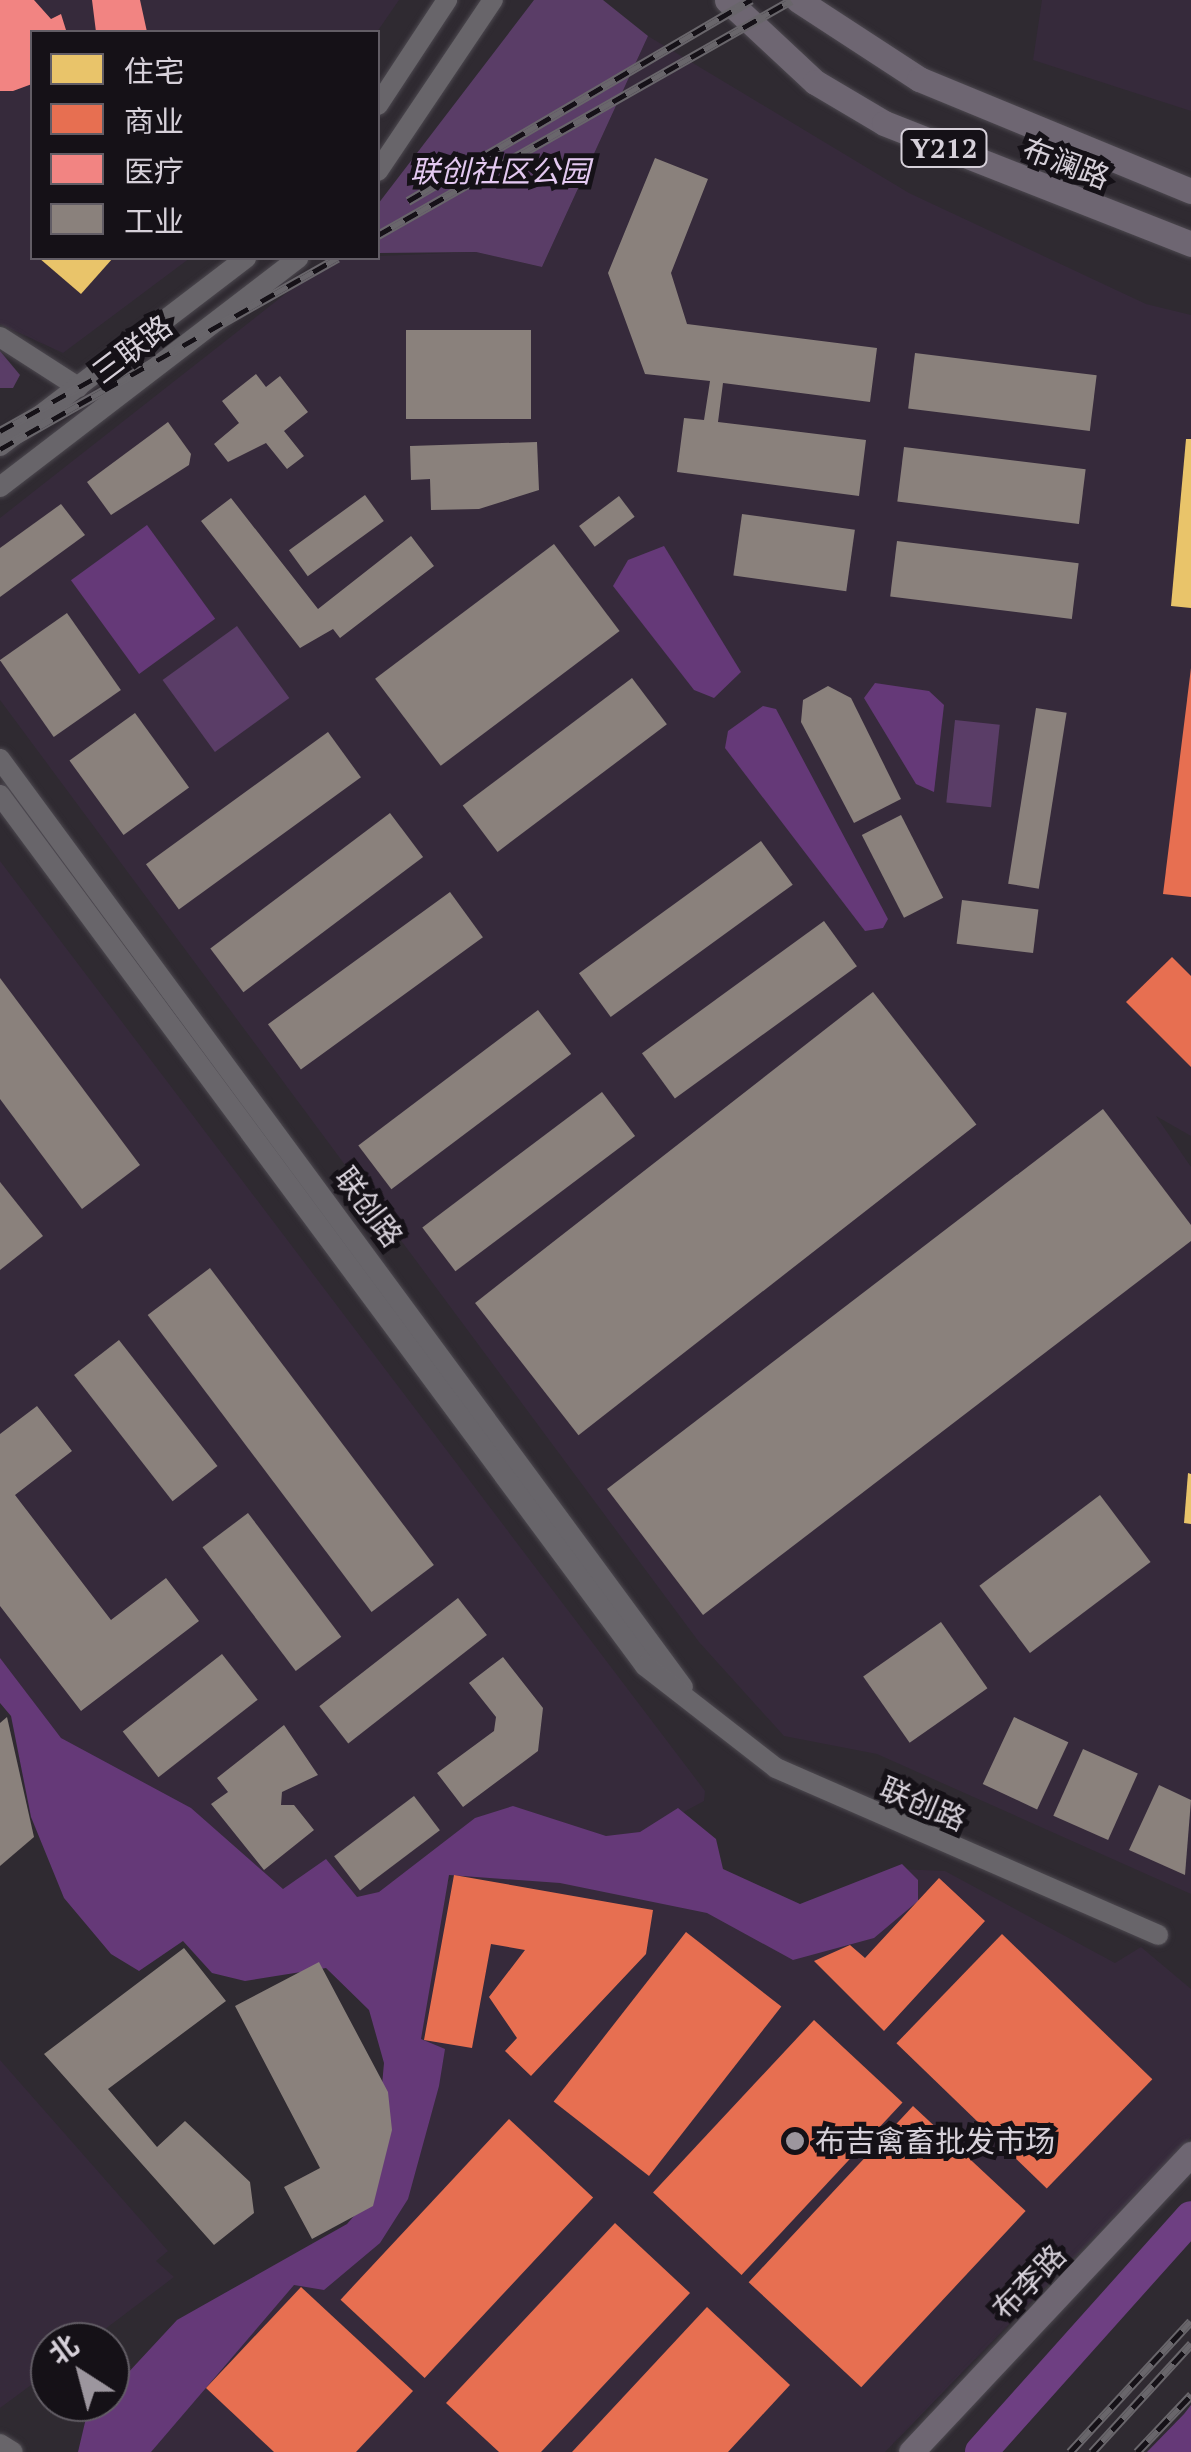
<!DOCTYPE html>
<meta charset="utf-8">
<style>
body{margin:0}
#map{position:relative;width:1191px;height:2452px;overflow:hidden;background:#2f2a31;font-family:"PT Serif","Noto Sans SC",serif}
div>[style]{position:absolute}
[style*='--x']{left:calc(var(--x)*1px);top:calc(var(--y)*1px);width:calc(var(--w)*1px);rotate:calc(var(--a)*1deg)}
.built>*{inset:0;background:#362a3b}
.green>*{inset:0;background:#5a3d67;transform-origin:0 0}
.forest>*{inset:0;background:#653978;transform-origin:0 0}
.homes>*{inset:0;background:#e9c46a}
.shops>*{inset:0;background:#e76f51;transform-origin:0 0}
.health>*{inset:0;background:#f28482}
.industry>*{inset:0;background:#8a817c;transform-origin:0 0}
.river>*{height:32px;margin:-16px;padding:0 16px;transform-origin:16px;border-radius:16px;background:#6e3f82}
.roads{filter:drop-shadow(0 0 2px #4c484f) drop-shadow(0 0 2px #4c484f)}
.minor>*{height:20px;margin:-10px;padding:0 10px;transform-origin:10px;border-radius:10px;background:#68656a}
.major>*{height:25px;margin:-12.5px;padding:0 12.5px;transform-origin:12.5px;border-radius:12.5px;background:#6e6672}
.rail>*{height:9px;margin-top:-4.5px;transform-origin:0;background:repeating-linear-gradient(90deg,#151117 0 15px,#69666b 0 30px);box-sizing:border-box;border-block:2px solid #69666b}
.dots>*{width:28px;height:28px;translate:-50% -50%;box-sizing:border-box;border:5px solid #151117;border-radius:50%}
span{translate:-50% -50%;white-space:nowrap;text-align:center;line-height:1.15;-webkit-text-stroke:10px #151117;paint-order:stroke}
.shield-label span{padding:2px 8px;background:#151117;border:2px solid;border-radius:8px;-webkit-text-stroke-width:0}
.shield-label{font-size:28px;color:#d6d0d9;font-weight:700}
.street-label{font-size:30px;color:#d6d0d9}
.park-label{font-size:30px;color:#e4c9f1;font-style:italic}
.poi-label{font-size:30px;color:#d6d0d9}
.left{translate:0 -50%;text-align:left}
.legend{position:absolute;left:30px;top:30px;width:350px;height:230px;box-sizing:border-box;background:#151117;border:2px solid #625d65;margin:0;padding:12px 18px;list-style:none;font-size:30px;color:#d6d0d9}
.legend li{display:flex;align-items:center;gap:20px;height:50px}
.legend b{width:50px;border:2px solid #625d65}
.north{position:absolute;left:30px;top:2322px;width:100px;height:100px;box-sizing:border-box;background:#151117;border:2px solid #625d65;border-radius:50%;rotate:324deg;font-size:28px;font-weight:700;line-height:40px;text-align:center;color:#d6d0d9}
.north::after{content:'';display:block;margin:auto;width:35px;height:45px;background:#9c969e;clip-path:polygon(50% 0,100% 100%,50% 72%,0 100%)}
</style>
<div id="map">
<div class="built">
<i style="clip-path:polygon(0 0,399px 0,377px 32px,32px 32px,32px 258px,190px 258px,63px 353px,0 324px)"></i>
<i style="clip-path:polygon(1042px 0,1191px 0,1191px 111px,1033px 60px)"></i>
<i style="clip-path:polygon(648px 36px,909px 193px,1146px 304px,1191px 315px,1191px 1136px,1156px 1116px,1191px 1167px,1191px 1894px,877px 1754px,784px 1736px,699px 1642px,0 700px,0 518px,331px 258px,476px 252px,542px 267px)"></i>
<i style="clip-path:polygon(0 861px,705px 1791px,704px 1801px,625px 1844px,520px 1821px,382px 1905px,305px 1922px,61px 1738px,0 1667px)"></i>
<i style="clip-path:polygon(471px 1855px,772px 1927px,899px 1869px,945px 1871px,1115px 1963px,1141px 1947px,1191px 1989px,1191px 2137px,885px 2452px,125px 2452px,230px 2332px,373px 2213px,398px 1940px)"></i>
<i style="clip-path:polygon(0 2060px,168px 2251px,156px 2261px,174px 2277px,88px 2342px,50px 2342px,50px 2371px,0 2408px)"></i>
</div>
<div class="green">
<i style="clip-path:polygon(534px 0,603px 0,648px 36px,542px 267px,476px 252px,378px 253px,378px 204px)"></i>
<i style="clip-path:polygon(0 351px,20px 375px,13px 388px,0 388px)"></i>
<i style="left:237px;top:626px;width:89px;height:92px;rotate:54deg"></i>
<i style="left:955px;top:720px;width:45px;height:83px;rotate:6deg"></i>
</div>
<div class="forest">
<i style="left:147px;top:525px;width:116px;height:94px;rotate:54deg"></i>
<i style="clip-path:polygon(664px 546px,741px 672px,714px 698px,694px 690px,613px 586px,628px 560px)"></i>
<i style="clip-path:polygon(875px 683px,929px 691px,944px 705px,934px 792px,916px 784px,864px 698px)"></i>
<i style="clip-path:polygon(763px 706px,776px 709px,888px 919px,883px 928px,865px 931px,725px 748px,728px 731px)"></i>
<i style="clip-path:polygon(0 1658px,61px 1738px,191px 1808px,283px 1889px,326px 1859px,357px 1897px,379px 1892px,475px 1818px,513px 1806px,606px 1836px,640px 1832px,678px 1808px,716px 1839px,723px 1869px,800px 1904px,902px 1864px,918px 1880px,918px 1901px,874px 1938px,793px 1960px,707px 1913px,560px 1883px,449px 1875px,421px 2039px,445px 2049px,439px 2086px,408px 2199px,380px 2243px,324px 2290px,294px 2285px,151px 2452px,78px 2452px,86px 2418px,177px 2320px,347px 2224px,372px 2195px,384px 2063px,369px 2010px,326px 1968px,245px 1981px,212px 1973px,183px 1941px,139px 1971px,111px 1954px,64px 1898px,31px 1817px,11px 1716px,0 1703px)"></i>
<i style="clip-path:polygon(1191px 2405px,1191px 2452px,1147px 2452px,1184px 2414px)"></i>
</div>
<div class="homes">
<i style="clip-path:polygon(39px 258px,113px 258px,81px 294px)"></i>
<i style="clip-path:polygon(1186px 439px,1191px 439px,1191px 608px,1171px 606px)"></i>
<i style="clip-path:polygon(1188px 1473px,1191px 1474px,1191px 1524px,1184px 1523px)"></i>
</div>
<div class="shops">
<i style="clip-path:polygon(1191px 668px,1191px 897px,1163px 894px)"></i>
<i style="clip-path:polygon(1172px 957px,1191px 976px,1191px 1067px,1126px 1002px)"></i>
<i style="clip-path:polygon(454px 1875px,653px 1910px,646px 1954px,531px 2076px,505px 2051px,517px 2038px,489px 1997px,525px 1950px,491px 1944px,472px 2048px,424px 2040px)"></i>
<i style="clip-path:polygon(939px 1878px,985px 1921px,884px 2031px,814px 1961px,850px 1945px,865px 1958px)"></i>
<i style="left:686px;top:1932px;width:121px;height:215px;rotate:38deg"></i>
<i style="left:1002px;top:1934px;width:209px;height:152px;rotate:44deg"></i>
<i style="left:814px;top:2020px;width:121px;height:236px;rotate:43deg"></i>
<i style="left:913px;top:2106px;width:154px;height:241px;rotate:43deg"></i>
<i style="left:509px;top:2119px;width:115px;height:247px;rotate:43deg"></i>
<i style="clip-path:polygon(615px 2223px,690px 2293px,541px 2452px,499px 2452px,446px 2403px)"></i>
<i style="clip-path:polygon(301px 2287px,413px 2391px,356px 2452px,274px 2452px,206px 2388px)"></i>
<i style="clip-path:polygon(707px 2307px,790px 2385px,728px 2452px,572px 2452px)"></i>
</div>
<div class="health">
<i style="clip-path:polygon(0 0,34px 0,51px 19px,61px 14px,66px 30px,32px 32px,32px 84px,13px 91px,0 91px)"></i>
<i style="clip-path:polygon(140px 0,147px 32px,96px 32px,92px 0)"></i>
</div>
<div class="industry">
<i style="clip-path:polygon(655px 158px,708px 179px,671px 273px,687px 324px,877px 348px,870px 402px,723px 383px,718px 422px,866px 440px,859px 496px,677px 472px,684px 418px,704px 420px,710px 381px,645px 374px,608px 273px)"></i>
<i style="left:406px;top:330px;width:125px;height:89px"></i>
<i style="left:915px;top:353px;width:183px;height:56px;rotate:7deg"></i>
<i style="clip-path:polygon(256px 374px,266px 387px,280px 376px,308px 412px,284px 431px,304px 456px,287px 469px,266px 443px,228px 462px,214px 444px,239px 423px,222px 401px)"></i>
<i style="clip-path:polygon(168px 422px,191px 454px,189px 465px,111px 515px,87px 482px)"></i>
<i style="clip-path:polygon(537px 442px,539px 490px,479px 509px,431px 510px,430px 479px,411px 480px,410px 446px)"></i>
<i style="left:904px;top:447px;width:183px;height:55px;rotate:7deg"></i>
<i style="left:365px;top:495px;width:32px;height:94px;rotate:54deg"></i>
<i style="left:619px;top:496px;width:26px;height:50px;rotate:53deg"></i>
<i style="clip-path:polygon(231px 498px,318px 609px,411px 536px,434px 566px,340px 638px,333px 629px,300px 648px,201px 521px)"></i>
<i style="clip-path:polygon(61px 504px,85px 535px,0 597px,0 548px)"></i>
<i style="left:742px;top:514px;width:114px;height:62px;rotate:8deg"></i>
<i style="left:897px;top:541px;width:183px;height:56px;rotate:7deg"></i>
<i style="left:554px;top:544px;width:109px;height:224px;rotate:53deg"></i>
<i style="left:67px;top:613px;width:94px;height:82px;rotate:55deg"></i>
<i style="left:632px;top:678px;width:58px;height:212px;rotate:53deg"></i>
<i style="clip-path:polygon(828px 686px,851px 698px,901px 799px,854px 823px,801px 722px,803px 700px)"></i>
<i style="left:1036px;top:708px;width:31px;height:178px;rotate:9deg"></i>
<i style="left:135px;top:713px;width:92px;height:81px;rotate:54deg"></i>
<i style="left:328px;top:732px;width:56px;height:225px;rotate:54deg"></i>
<i style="left:390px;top:813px;width:55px;height:225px;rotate:53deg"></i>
<i style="left:901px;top:815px;width:93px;height:44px;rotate:63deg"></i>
<i style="left:761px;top:841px;width:54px;height:225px;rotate:54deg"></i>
<i style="left:450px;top:892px;width:56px;height:225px;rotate:54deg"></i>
<i style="left:962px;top:900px;width:77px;height:44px;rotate:7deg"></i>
<i style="left:824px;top:921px;width:56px;height:225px;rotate:54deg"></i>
<i style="clip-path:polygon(0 978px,140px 1165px,82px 1209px,0 1099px)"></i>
<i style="left:873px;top:992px;width:168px;height:505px;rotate:52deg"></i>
<i style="left:538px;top:1010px;width:55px;height:225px;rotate:53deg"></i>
<i style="left:602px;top:1092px;width:55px;height:225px;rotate:53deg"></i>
<i style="clip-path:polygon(1103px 1109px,1191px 1225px,1191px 1241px,703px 1615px,607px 1489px)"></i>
<i style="clip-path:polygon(0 1182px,43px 1236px,0 1270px)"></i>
<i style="left:210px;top:1268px;width:372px;height:78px;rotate:53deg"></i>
<i style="left:119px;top:1340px;width:160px;height:57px;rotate:52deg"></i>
<i style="clip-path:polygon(37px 1406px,72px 1451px,15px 1495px,111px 1620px,166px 1578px,199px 1621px,81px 1711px,0 1606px,0 1434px)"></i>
<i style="left:1100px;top:1495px;width:84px;height:151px;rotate:53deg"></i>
<i style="left:248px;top:1513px;width:155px;height:57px;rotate:53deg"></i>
<i style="left:458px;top:1598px;width:47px;height:176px;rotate:52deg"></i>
<i style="left:941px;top:1622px;width:81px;height:95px;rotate:55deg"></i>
<i style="left:222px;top:1654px;width:58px;height:126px;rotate:52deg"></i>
<i style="clip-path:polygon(503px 1657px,543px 1708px,538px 1751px,463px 1807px,437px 1773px,494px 1731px,496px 1717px,469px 1683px)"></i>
<i style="clip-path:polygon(7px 1717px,34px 1837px,0 1866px,0 1723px)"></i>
<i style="left:1014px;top:1717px;width:60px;height:74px;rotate:25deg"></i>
<i style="clip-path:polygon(284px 1725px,318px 1775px,282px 1792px,281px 1805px,294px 1805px,314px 1830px,264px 1870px,211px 1804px,228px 1792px,217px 1778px)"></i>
<i style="left:1083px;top:1749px;width:60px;height:73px;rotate:24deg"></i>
<i style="clip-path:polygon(1159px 1785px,1191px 1800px,1185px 1875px,1129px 1850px)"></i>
<i style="left:414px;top:1796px;width:43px;height:100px;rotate:53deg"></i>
<i style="clip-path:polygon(184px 1948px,226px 2001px,108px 2089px,157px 2147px,185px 2121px,250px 2182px,254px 2213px,214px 2245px,44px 2054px)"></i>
<i style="clip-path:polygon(319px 1962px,388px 2092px,392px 2130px,373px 2206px,312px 2239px,284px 2187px,320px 2168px,235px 2006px)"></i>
</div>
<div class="river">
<i style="--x:981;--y:2452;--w:315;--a:-48.2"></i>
</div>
<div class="roads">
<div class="minor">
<i style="--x:378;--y:105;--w:126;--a:-56.7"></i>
<i style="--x:378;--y:171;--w:206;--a:-56.1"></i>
<i style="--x:0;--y:337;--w:93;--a:32.7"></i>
<i style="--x:0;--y:446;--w:310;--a:-37.4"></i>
<i style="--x:0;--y:487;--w:376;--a:-37.5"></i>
<i style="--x:0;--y:759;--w:1152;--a:53.65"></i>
<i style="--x:0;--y:795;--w:1084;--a:53.48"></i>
<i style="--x:645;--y:1666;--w:166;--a:37.9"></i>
<i style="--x:776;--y:1768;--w:417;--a:23.6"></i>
<i style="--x:0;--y:2444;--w:15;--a:32"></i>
</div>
<div class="major">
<i style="--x:727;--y:0;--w:120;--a:43"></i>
<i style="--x:815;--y:82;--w:80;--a:30.7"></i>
<i style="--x:884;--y:123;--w:330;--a:21.5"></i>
<i style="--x:798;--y:0;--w:145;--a:33.1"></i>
<i style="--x:919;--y:79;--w:294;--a:22.4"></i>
<i style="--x:911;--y:2452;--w:409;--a:-46.8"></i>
</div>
</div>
<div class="rail">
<i style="--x:408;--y:201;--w:398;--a:-30.4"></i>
<i style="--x:378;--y:235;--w:475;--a:-29.6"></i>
<i style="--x:0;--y:431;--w:115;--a:-29.2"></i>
<i style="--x:0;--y:449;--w:388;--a:-29.5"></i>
<i style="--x:1070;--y:2452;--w:178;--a:-47.3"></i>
<i style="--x:1092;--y:2452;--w:147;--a:-47.5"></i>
<i style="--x:1137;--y:2452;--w:79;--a:-46.5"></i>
</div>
<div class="dots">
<i style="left:795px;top:2141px;background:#9c969e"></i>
</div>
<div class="shield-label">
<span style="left:944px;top:148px">Y212</span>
</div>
<div class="street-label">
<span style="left:1066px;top:163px;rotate:21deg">布澜路</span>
<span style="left:132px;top:349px;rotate:-37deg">三联路</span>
<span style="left:369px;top:1207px;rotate:53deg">联创路</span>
<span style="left:923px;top:1804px;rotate:23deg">联创路</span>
<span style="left:1029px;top:2282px;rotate:-46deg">布李路</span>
</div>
<div class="park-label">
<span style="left:500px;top:171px">联创社区公园</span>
</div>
<div class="poi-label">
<span class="left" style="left:815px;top:2141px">布吉禽畜批发市场</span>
</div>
<ul class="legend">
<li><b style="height:28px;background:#e9c46a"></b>住宅</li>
<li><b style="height:28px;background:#e76f51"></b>商业</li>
<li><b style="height:28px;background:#f28482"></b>医疗</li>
<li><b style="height:28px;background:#8a817c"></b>工业</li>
</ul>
<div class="north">北</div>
</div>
